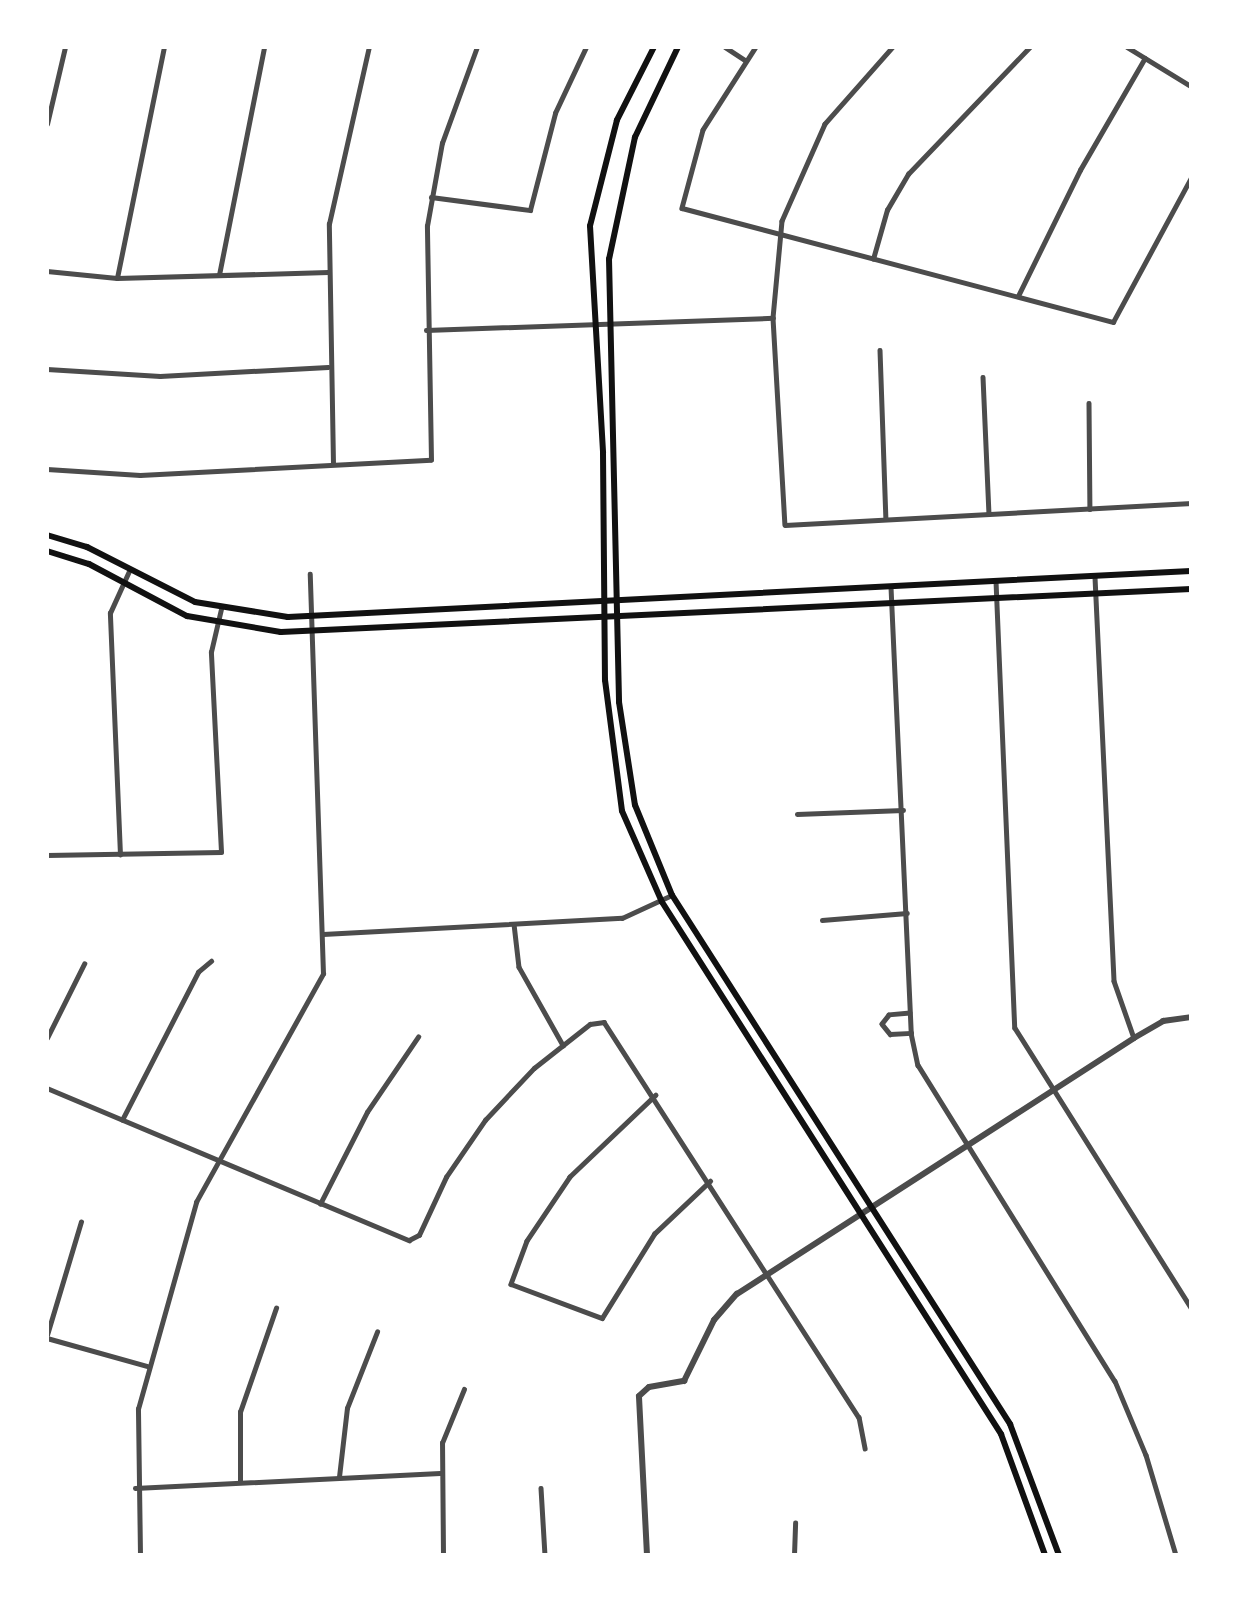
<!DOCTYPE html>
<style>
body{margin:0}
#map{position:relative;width:1238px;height:1602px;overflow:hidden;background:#fff;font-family:"PT Sans",sans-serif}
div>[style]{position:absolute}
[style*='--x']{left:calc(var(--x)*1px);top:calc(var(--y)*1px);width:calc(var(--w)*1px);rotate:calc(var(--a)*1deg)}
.minor>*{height:4.5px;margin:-2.25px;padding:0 2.25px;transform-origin:2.25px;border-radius:2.25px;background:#4c4c4c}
.tertiary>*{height:6px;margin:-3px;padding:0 3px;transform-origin:3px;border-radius:3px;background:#4c4c4c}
.secondary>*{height:6px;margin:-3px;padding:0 3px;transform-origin:3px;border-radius:3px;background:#111}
span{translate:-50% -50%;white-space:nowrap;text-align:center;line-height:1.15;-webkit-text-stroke:7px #fff;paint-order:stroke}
.frame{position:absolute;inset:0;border:49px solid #fff;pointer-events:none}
</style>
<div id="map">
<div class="minor">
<i style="--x:725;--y:47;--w:24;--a:33"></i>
<i style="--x:756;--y:47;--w:98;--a:122.6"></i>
<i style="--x:703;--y:130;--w:81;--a:105.1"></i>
<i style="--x:682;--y:208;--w:446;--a:14.8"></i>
<i style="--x:1113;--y:322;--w:164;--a:-61.6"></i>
<i style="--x:893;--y:47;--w:103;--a:131.4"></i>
<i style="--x:825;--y:124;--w:106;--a:113.9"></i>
<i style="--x:782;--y:221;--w:97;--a:95.3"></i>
<i style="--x:773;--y:318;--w:207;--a:86.7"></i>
<i style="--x:785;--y:525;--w:407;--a:-3.1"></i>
<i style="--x:1127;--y:47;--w:75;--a:31.4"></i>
<i style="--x:47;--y:124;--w:79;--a:-76.8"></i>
<i style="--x:431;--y:197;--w:100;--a:7.5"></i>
<i style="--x:530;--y:210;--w:100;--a:-75.5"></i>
<i style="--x:555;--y:113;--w:73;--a:-64.8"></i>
<i style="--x:873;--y:259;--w:51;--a:-74.1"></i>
<i style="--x:887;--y:210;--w:42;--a:-59.7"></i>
<i style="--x:908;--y:174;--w:176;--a:-46.2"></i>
<i style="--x:47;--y:271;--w:70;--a:5.7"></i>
<i style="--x:117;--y:278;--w:211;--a:-1.6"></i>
<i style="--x:219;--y:275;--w:232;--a:-78.8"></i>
<i style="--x:117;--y:278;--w:236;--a:-78.5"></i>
<i style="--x:1018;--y:296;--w:140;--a:-63.8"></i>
<i style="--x:1080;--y:170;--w:129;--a:-59.9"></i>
<i style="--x:426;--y:330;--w:347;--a:-2"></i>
<i style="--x:880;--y:350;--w:169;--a:88"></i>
<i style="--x:47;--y:369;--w:113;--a:3.5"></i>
<i style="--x:160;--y:376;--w:168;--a:-3.1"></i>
<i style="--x:983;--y:377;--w:137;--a:87.5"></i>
<i style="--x:1089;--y:403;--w:106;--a:89.5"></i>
<i style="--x:333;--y:464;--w:240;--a:-91"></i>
<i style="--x:329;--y:224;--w:181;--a:-77.3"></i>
<i style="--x:47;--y:469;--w:93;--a:3.7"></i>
<i style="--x:140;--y:475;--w:291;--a:-3"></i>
<i style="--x:431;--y:460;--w:234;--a:-91"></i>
<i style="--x:427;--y:226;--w:84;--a:-79.8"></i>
<i style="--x:442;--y:143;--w:102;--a:-70"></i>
<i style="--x:1095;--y:577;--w:404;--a:87.3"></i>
<i style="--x:1114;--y:981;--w:60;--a:70.7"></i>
<i style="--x:996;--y:581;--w:447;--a:87.6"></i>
<i style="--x:1015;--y:1028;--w:330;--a:57.8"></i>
<i style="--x:891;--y:587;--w:446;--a:87.4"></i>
<i style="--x:911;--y:1033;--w:33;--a:78"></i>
<i style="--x:918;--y:1065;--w:372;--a:58.1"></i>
<i style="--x:1115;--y:1381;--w:80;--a:67.3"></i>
<i style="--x:1146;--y:1455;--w:104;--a:73.3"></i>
<i style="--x:797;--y:814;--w:106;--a:-2.2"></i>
<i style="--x:47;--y:855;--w:174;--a:-1"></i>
<i style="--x:221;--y:852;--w:200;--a:-92.9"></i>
<i style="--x:211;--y:652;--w:44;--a:-76.9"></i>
<i style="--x:120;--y:855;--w:242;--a:-92.4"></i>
<i style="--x:110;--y:613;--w:48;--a:-65.6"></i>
<i style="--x:822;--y:920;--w:85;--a:-4.7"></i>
<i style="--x:514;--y:924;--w:43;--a:83.4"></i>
<i style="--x:519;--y:967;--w:90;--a:60.6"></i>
<i style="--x:323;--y:934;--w:299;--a:-3.1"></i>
<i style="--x:622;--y:918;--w:55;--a:-24.7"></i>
<i style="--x:910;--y:1013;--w:21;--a:175"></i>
<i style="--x:889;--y:1015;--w:11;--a:128"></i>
<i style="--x:882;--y:1024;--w:13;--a:51"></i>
<i style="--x:890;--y:1034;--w:21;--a:-3"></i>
<i style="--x:47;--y:1038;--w:83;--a:-63.4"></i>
<i style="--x:47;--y:1088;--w:393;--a:22.8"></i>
<i style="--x:409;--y:1240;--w:11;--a:-27"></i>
<i style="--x:419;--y:1235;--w:64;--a:-65"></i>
<i style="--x:446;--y:1177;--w:69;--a:-55.6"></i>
<i style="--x:485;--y:1120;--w:71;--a:-46.7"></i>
<i style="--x:534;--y:1068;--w:71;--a:-38.2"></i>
<i style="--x:590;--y:1024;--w:14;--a:-8"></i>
<i style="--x:604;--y:1022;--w:470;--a:57.2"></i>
<i style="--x:859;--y:1417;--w:32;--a:79"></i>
<i style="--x:656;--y:1095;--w:119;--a:136.4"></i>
<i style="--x:570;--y:1177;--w:77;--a:123.9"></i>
<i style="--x:527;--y:1241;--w:46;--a:110.4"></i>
<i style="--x:511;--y:1284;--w:97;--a:20.5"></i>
<i style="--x:602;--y:1318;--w:99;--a:-58.2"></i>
<i style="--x:654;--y:1234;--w:77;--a:-43.4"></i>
<i style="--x:122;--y:1120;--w:166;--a:-62.8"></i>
<i style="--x:198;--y:972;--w:17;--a:-40"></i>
<i style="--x:320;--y:1204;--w:103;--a:-62.9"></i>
<i style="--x:367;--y:1112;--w:91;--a:-55.8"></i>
<i style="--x:47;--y:1335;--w:118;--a:-73.3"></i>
<i style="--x:47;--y:1338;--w:104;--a:15.6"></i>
<i style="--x:339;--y:1477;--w:69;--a:-83.4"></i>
<i style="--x:347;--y:1408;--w:82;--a:-68.5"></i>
<i style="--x:240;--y:1482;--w:70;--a:-90"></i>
<i style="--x:240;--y:1412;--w:110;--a:-70.9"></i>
<i style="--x:135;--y:1488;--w:305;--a:-2.8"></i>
<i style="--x:541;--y:1488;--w:67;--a:86.6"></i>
<i style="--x:140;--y:1555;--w:146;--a:-90.8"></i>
<i style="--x:138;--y:1409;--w:215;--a:-74.3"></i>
<i style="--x:196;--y:1202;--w:261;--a:-60.9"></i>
<i style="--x:323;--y:974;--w:400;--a:-91.9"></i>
<i style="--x:443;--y:1555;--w:112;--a:-90.5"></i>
<i style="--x:442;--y:1443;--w:58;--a:-67.8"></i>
<i style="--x:794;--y:1555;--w:32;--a:-88"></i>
</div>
<div class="tertiary">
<i style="--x:647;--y:1555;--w:159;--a:-92.9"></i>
<i style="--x:639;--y:1396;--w:13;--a:-42"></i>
<i style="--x:649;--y:1387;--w:36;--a:-10"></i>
<i style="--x:684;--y:1381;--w:68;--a:-63.8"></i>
<i style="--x:714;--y:1320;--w:35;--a:-49"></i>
<i style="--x:737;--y:1294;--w:472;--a:-32.8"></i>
<i style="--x:1134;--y:1038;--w:34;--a:-30"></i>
<i style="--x:1163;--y:1021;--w:28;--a:-8"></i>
</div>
<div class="secondary">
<i style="--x:654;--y:47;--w:82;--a:116.9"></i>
<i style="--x:617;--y:120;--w:109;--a:104.3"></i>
<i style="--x:590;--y:226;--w:227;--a:86.7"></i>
<i style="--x:603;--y:453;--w:227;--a:89.5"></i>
<i style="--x:605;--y:680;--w:132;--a:82.6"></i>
<i style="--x:622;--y:811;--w:99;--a:66.3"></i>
<i style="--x:662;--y:902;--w:631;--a:57.49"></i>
<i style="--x:1001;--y:1434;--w:129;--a:70"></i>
<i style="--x:678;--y:47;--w:100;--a:115.5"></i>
<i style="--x:635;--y:137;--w:125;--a:102"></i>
<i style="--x:609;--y:259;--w:443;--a:88.7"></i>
<i style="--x:619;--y:702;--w:104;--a:81.2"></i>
<i style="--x:635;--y:805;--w:97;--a:67.7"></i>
<i style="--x:672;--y:895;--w:628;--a:57.42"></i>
<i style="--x:1010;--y:1424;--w:140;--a:69.5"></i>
<i style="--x:47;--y:535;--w:42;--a:16.7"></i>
<i style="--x:87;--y:547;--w:121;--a:27"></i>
<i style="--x:195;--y:602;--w:94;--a:9.2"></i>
<i style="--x:288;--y:617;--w:904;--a:-2.92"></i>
<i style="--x:47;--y:551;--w:44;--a:17.2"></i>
<i style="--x:89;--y:564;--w:111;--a:28"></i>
<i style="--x:187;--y:616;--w:95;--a:9.7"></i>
<i style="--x:281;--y:632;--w:911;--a:-2.71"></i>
</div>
<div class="frame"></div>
</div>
